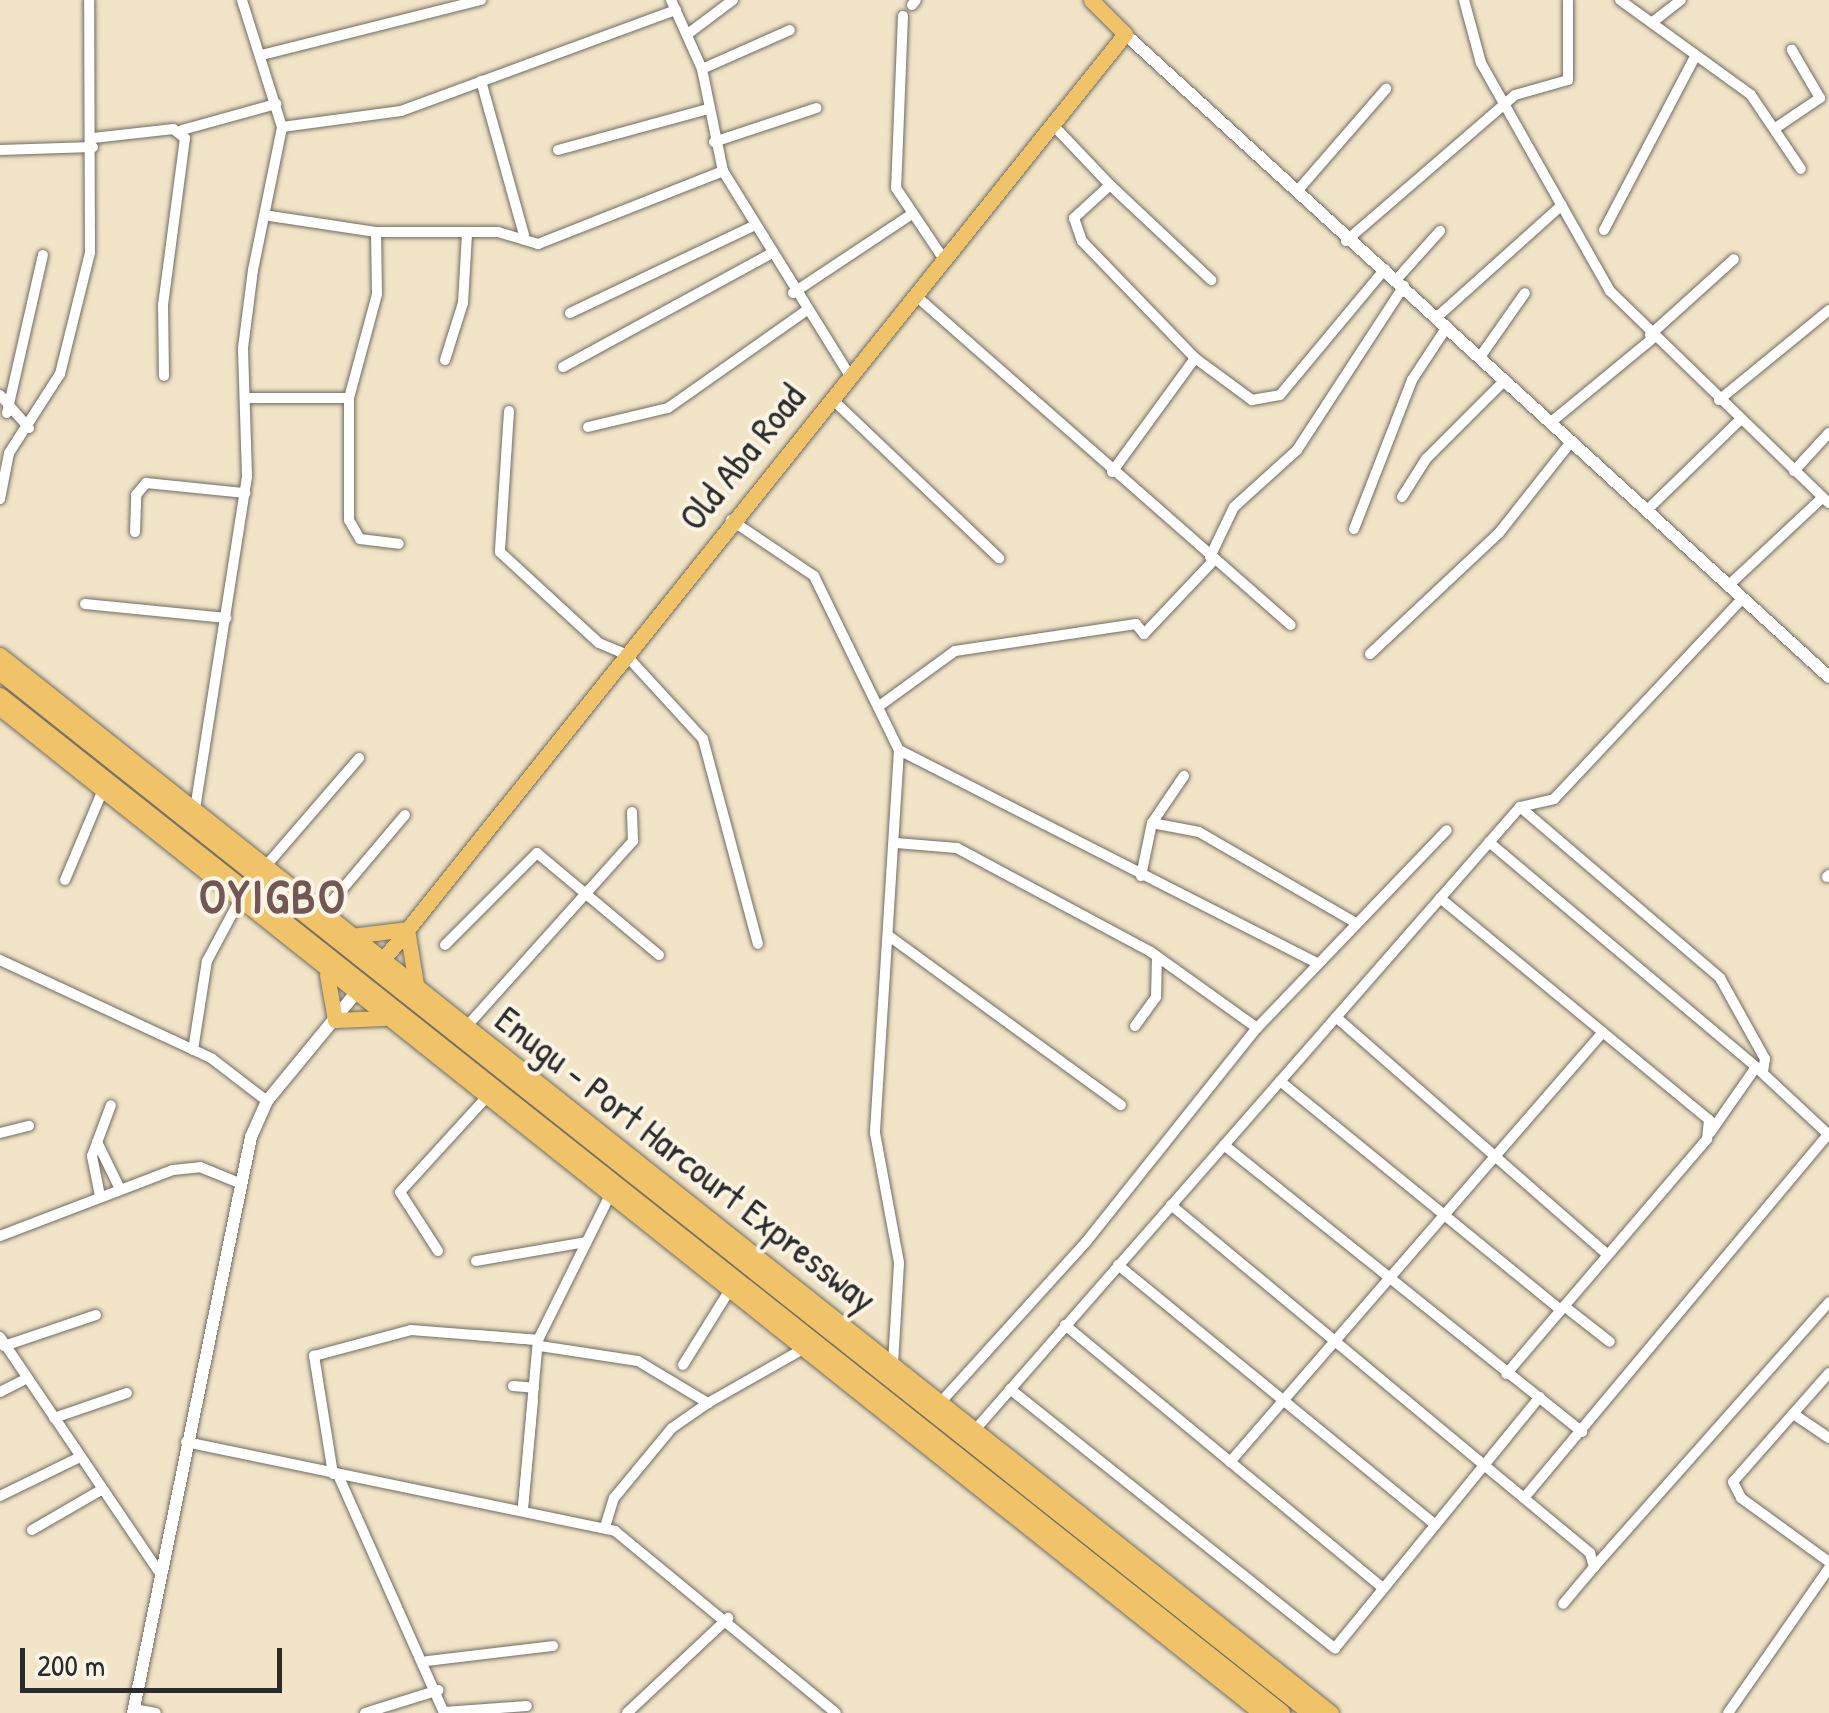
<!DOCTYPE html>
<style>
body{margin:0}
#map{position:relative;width:1829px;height:1713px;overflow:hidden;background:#f1e4c7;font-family:"Patrick Hand",sans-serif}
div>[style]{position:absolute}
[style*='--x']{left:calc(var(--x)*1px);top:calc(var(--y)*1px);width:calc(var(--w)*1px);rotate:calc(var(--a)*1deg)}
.roads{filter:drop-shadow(0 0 2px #706c62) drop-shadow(0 0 2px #706c62)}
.minor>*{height:10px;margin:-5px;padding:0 5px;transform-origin:5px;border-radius:5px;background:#fff}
.tertiary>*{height:12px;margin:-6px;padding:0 6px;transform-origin:6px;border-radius:6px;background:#fff}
.primary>*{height:15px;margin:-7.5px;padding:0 7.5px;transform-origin:7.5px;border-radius:7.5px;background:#f1c369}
.trunk>*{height:18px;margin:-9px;padding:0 9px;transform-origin:9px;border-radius:9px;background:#f1c369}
span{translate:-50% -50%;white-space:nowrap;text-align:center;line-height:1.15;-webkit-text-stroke:8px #fcf5e5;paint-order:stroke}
.street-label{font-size:38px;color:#2b2b2b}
.district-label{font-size:48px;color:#735754;font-weight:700;letter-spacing:2.5px}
.scale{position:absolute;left:20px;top:1648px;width:262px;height:45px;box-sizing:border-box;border:5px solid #2b2b2b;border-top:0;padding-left:12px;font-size:30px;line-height:35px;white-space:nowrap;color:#2b2b2b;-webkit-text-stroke:8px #fcf5e5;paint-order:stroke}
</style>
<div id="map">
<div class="roads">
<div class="minor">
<i style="--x:671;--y:0;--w:76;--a:65.8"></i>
<i style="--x:702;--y:69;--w:104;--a:78.4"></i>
<i style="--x:723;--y:171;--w:241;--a:58.2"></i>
<i style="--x:1464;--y:0;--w:65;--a:74.9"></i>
<i style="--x:1481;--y:63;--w:262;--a:60.5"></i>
<i style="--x:1610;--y:291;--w:305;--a:44.1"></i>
<i style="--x:1620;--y:0;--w:162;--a:35.9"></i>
<i style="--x:1751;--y:95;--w:89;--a:56"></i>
<i style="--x:912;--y:5;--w:6;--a:-51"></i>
<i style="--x:903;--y:16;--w:172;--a:92.3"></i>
<i style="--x:896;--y:188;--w:84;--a:56.1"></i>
<i style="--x:1654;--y:21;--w:34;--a:-38"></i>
<i style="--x:689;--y:33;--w:55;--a:-36.9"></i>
<i style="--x:262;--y:55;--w:226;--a:-14.1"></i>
<i style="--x:702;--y:69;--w:96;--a:-23.9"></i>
<i style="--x:481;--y:81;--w:160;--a:74.4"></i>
<i style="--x:1054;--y:126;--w:81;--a:46.5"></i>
<i style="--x:1110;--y:185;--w:49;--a:137.5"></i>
<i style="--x:1074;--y:218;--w:24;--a:71"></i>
<i style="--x:1082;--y:241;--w:163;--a:46"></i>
<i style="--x:282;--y:127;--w:120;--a:-7.7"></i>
<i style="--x:401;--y:111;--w:293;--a:-20.2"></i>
<i style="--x:1777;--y:127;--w:52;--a:-34"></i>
<i style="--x:1820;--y:98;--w:56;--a:-120.3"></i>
<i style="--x:182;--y:130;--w:98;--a:-15.5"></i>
<i style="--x:93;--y:138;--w:81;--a:-6.4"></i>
<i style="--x:173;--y:129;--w:15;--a:37"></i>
<i style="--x:185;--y:138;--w:167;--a:97.5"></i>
<i style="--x:163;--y:304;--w:72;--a:89.2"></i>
<i style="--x:714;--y:142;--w:108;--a:-18.4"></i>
<i style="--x:0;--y:150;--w:93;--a:-1.8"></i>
<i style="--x:558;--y:150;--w:156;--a:-15.3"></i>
<i style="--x:1110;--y:185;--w:139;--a:43.2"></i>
<i style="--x:1299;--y:189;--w:133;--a:-49"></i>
<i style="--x:270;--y:216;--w:107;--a:8.6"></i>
<i style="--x:376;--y:232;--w:122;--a:0"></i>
<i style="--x:498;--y:232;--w:42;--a:16.7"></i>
<i style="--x:538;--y:244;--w:199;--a:-21.5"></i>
<i style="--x:1604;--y:230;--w:195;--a:-62.3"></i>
<i style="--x:1346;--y:241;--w:223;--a:-40.8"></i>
<i style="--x:1515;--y:95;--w:55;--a:-15.8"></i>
<i style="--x:1568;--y:80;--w:80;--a:-90"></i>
<i style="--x:1396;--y:280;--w:66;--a:-48.1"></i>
<i style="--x:793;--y:293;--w:143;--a:-33.6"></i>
<i style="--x:915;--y:295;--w:500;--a:41.3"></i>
<i style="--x:570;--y:313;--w:200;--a:-25.4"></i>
<i style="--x:1436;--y:318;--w:169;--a:-41.9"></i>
<i style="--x:1650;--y:335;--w:113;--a:-42.1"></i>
<i style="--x:1480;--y:357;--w:78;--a:-54.9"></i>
<i style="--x:445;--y:360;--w:60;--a:-72.5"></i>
<i style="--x:463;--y:303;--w:70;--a:-86.7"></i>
<i style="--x:563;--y:367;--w:234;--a:-28.6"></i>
<i style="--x:0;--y:395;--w:44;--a:48.7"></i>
<i style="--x:248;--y:398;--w:101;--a:0"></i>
<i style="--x:349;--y:398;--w:108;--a:-74.9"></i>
<i style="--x:377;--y:294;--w:62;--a:-90.9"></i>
<i style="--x:349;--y:398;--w:122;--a:90"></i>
<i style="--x:349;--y:520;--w:22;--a:60"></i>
<i style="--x:360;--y:539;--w:39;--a:7"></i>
<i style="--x:832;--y:399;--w:231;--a:43.6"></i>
<i style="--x:1719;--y:400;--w:142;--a:-39.3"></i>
<i style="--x:509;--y:411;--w:141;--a:93.7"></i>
<i style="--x:500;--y:552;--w:134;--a:42.6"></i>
<i style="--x:599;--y:643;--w:28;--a:23"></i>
<i style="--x:625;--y:654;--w:115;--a:47.5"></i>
<i style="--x:703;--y:739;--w:212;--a:75"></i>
<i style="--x:7;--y:413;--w:162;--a:-77.2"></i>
<i style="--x:1550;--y:423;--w:134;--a:-39.5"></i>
<i style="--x:588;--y:427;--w:82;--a:-13.4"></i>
<i style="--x:668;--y:408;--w:166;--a:-35.2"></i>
<i style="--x:1794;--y:471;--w:52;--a:-47.4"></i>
<i style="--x:1112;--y:472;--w:141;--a:-53.9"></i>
<i style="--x:1195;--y:358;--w:71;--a:36.4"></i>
<i style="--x:1252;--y:400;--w:28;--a:-10"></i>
<i style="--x:1280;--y:395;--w:164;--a:-50.2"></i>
<i style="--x:1402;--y:497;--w:45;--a:-57.7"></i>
<i style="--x:1426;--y:459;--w:110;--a:-45"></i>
<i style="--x:0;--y:499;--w:47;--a:-78.9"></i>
<i style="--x:9;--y:453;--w:94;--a:-57.2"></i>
<i style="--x:60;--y:374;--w:125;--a:-76.1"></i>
<i style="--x:90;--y:253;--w:253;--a:-90.2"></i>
<i style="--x:1646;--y:511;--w:131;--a:-44.1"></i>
<i style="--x:731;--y:520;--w:100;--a:34"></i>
<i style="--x:814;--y:576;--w:194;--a:64"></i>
<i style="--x:899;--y:750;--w:384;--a:93.6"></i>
<i style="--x:875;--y:1133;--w:132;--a:79.5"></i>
<i style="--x:899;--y:1263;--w:102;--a:93.4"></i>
<i style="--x:1354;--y:529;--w:160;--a:-68.7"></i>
<i style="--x:1412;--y:380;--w:64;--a:-56.6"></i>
<i style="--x:135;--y:532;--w:37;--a:-88"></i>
<i style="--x:136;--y:495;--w:16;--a:-50"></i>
<i style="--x:146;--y:483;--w:100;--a:5.8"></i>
<i style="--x:1210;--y:557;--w:55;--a:-64.4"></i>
<i style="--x:1234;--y:507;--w:85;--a:-42.1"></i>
<i style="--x:1297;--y:450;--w:196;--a:-56.9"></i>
<i style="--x:1729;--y:585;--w:127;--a:-43.1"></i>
<i style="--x:85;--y:604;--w:142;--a:5.7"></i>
<i style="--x:1370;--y:654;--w:177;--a:-43.2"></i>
<i style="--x:1499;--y:533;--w:115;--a:-51.7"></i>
<i style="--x:882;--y:704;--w:90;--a:-36"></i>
<i style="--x:955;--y:651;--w:183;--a:-8.5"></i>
<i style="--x:1136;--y:624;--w:13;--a:51"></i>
<i style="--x:1144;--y:634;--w:102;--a:-46.6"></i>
<i style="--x:899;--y:750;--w:469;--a:27"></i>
<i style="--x:1520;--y:807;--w:263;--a:40.5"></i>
<i style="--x:1720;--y:978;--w:93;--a:60.9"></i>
<i style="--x:1765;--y:1059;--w:13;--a:99"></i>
<i style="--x:195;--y:809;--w:337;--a:-81.1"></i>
<i style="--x:247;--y:476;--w:128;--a:-91.8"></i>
<i style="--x:243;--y:348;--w:79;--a:-82.7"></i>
<i style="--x:253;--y:270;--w:146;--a:-78.5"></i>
<i style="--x:282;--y:127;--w:133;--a:-107.5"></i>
<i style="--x:1152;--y:823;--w:57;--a:-55.8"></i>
<i style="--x:1489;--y:842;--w:349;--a:40.1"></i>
<i style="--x:896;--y:843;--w:61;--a:4.7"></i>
<i style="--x:957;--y:848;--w:220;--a:28.2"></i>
<i style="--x:1151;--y:952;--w:130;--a:35.6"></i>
<i style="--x:265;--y:867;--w:144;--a:-49.2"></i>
<i style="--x:1141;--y:876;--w:54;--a:-78.3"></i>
<i style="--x:1152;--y:823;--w:48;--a:10.8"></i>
<i style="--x:1199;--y:832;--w:181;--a:30.1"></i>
<i style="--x:1827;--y:877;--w:3;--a:-45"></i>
<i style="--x:65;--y:880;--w:95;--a:-67.2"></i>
<i style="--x:1440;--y:898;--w:349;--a:39.5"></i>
<i style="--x:1709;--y:1120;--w:19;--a:96"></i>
<i style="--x:1707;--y:1139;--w:309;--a:130.5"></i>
<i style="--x:323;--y:912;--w:127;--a:-49.8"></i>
<i style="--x:889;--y:936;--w:287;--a:36.1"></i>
<i style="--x:445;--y:945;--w:130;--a:-45"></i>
<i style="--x:537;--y:853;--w:159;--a:39.9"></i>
<i style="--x:0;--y:960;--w:233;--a:24.9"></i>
<i style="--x:211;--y:1058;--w:71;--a:37.5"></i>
<i style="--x:1336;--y:1017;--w:361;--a:41.2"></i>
<i style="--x:467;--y:1026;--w:249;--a:-48.1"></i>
<i style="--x:633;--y:841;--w:29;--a:-92"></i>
<i style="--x:1135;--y:1026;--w:36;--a:-54"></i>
<i style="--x:1156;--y:997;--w:40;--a:-88.6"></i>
<i style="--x:193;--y:1050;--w:90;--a:-81.1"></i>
<i style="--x:207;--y:961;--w:68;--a:-61.9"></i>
<i style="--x:1280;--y:1081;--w:362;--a:39.2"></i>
<i style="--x:0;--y:1133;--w:30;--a:-14"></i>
<i style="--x:1710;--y:1133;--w:80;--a:-55.1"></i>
<i style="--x:1756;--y:1067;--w:100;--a:43"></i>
<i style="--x:97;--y:1142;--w:52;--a:63.9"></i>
<i style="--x:1224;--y:1145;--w:459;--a:38.7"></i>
<i style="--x:100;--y:1196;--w:41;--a:-101.3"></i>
<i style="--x:92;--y:1156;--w:54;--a:-69.6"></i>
<i style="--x:1171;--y:1205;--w:545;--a:39.71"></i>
<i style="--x:1590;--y:1553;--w:15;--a:74"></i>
<i style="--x:1594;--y:1567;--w:48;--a:130"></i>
<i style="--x:0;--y:1236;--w:185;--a:-20.9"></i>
<i style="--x:173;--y:1170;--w:27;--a:-6"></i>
<i style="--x:200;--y:1167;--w:42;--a:22.3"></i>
<i style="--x:438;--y:1251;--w:70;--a:-122.8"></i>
<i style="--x:400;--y:1192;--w:126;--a:-47.6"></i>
<i style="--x:476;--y:1261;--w:112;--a:-9.8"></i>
<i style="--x:1118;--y:1265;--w:409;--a:39.3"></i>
<i style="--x:1564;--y:1306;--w:58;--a:38"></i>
<i style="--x:1065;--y:1325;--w:413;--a:39.6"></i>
<i style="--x:0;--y:1337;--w:282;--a:55.9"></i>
<i style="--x:4;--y:1346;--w:97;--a:-18.6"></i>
<i style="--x:540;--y:1346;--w:99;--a:8.7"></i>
<i style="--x:638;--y:1361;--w:82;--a:31"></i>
<i style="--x:708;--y:1403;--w:109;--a:-29.6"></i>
<i style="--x:683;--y:1365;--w:87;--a:-58.1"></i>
<i style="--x:1829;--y:1373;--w:145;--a:131.4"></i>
<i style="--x:1733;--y:1482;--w:18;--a:63"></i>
<i style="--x:1741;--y:1498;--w:109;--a:36"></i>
<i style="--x:513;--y:1386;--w:21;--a:5"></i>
<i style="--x:1010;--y:1389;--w:416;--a:38.6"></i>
<i style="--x:1335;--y:1648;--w:324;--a:-50.8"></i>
<i style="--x:0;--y:1392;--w:29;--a:-27"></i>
<i style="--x:533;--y:1400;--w:107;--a:95.3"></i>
<i style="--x:523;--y:1507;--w:168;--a:-84.9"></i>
<i style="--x:538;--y:1340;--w:162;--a:-63.6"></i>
<i style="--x:940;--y:1403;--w:217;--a:-47.8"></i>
<i style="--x:1086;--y:1242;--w:274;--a:-51.4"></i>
<i style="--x:1257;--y:1028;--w:274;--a:-46.2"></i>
<i style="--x:1795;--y:1415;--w:41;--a:34.1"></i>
<i style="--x:54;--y:1418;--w:77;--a:-18.9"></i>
<i style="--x:974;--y:1431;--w:829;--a:-48.81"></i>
<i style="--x:1520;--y:807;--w:35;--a:-13"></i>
<i style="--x:1554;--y:799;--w:276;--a:-46.8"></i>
<i style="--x:186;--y:1442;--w:438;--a:11.7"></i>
<i style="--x:615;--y:1531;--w:286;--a:39.5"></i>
<i style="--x:1230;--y:1462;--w:569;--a:-49.06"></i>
<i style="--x:333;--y:1474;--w:120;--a:-99.1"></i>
<i style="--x:314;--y:1356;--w:100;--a:-15"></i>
<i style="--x:411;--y:1330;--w:127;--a:4.5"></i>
<i style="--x:538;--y:1340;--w:62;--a:-175.4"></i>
<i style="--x:339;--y:1477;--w:258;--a:66"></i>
<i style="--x:0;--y:1496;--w:89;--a:-26"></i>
<i style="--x:1524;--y:1498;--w:474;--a:-50.1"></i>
<i style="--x:605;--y:1527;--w:30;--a:-73"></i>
<i style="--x:614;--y:1498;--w:91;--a:-50.4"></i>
<i style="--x:672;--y:1428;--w:44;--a:-34.8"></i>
<i style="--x:32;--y:1530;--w:80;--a:-30.1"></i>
<i style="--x:1594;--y:1567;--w:354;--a:-48.4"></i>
<i style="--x:427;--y:1661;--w:127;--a:-6.8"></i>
<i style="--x:134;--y:1709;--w:22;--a:10"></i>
<i style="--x:444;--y:1712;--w:83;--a:-4.1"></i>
<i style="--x:365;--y:1713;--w:77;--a:-17.3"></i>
<i style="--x:627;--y:1713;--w:139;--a:-43.2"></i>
<i style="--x:1728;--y:1713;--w:177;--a:-55.1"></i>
</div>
<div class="tertiary">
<i style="--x:1125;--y:34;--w:953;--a:42.41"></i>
<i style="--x:133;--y:1713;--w:588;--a:-78.42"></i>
<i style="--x:251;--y:1137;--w:39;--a:-66"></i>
<i style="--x:267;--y:1101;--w:139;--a:-50.6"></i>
</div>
<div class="primary">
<i style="--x:0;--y:655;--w:1700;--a:38.48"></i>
<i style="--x:0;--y:708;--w:1612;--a:38.55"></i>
<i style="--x:351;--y:936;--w:56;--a:-7.1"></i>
<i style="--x:407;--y:929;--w:62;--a:80.7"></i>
<i style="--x:382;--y:961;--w:1188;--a:-51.29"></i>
<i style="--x:1125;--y:34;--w:48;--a:-135"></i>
<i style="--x:327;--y:975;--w:46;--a:79.9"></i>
<i style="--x:335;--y:1020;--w:49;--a:-2.3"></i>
</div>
<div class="trunk">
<i style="--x:0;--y:671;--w:1675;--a:38.46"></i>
<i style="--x:0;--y:697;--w:1635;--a:38.42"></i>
</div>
</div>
<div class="street-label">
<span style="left:742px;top:457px;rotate:-51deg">Old Aba Road</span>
<span style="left:686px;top:1159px;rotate:38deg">Enugu - Port Harcourt Expressway</span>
</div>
<div class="district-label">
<span style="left:273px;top:896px">OYIGBO</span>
</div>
<div class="scale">200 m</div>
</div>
